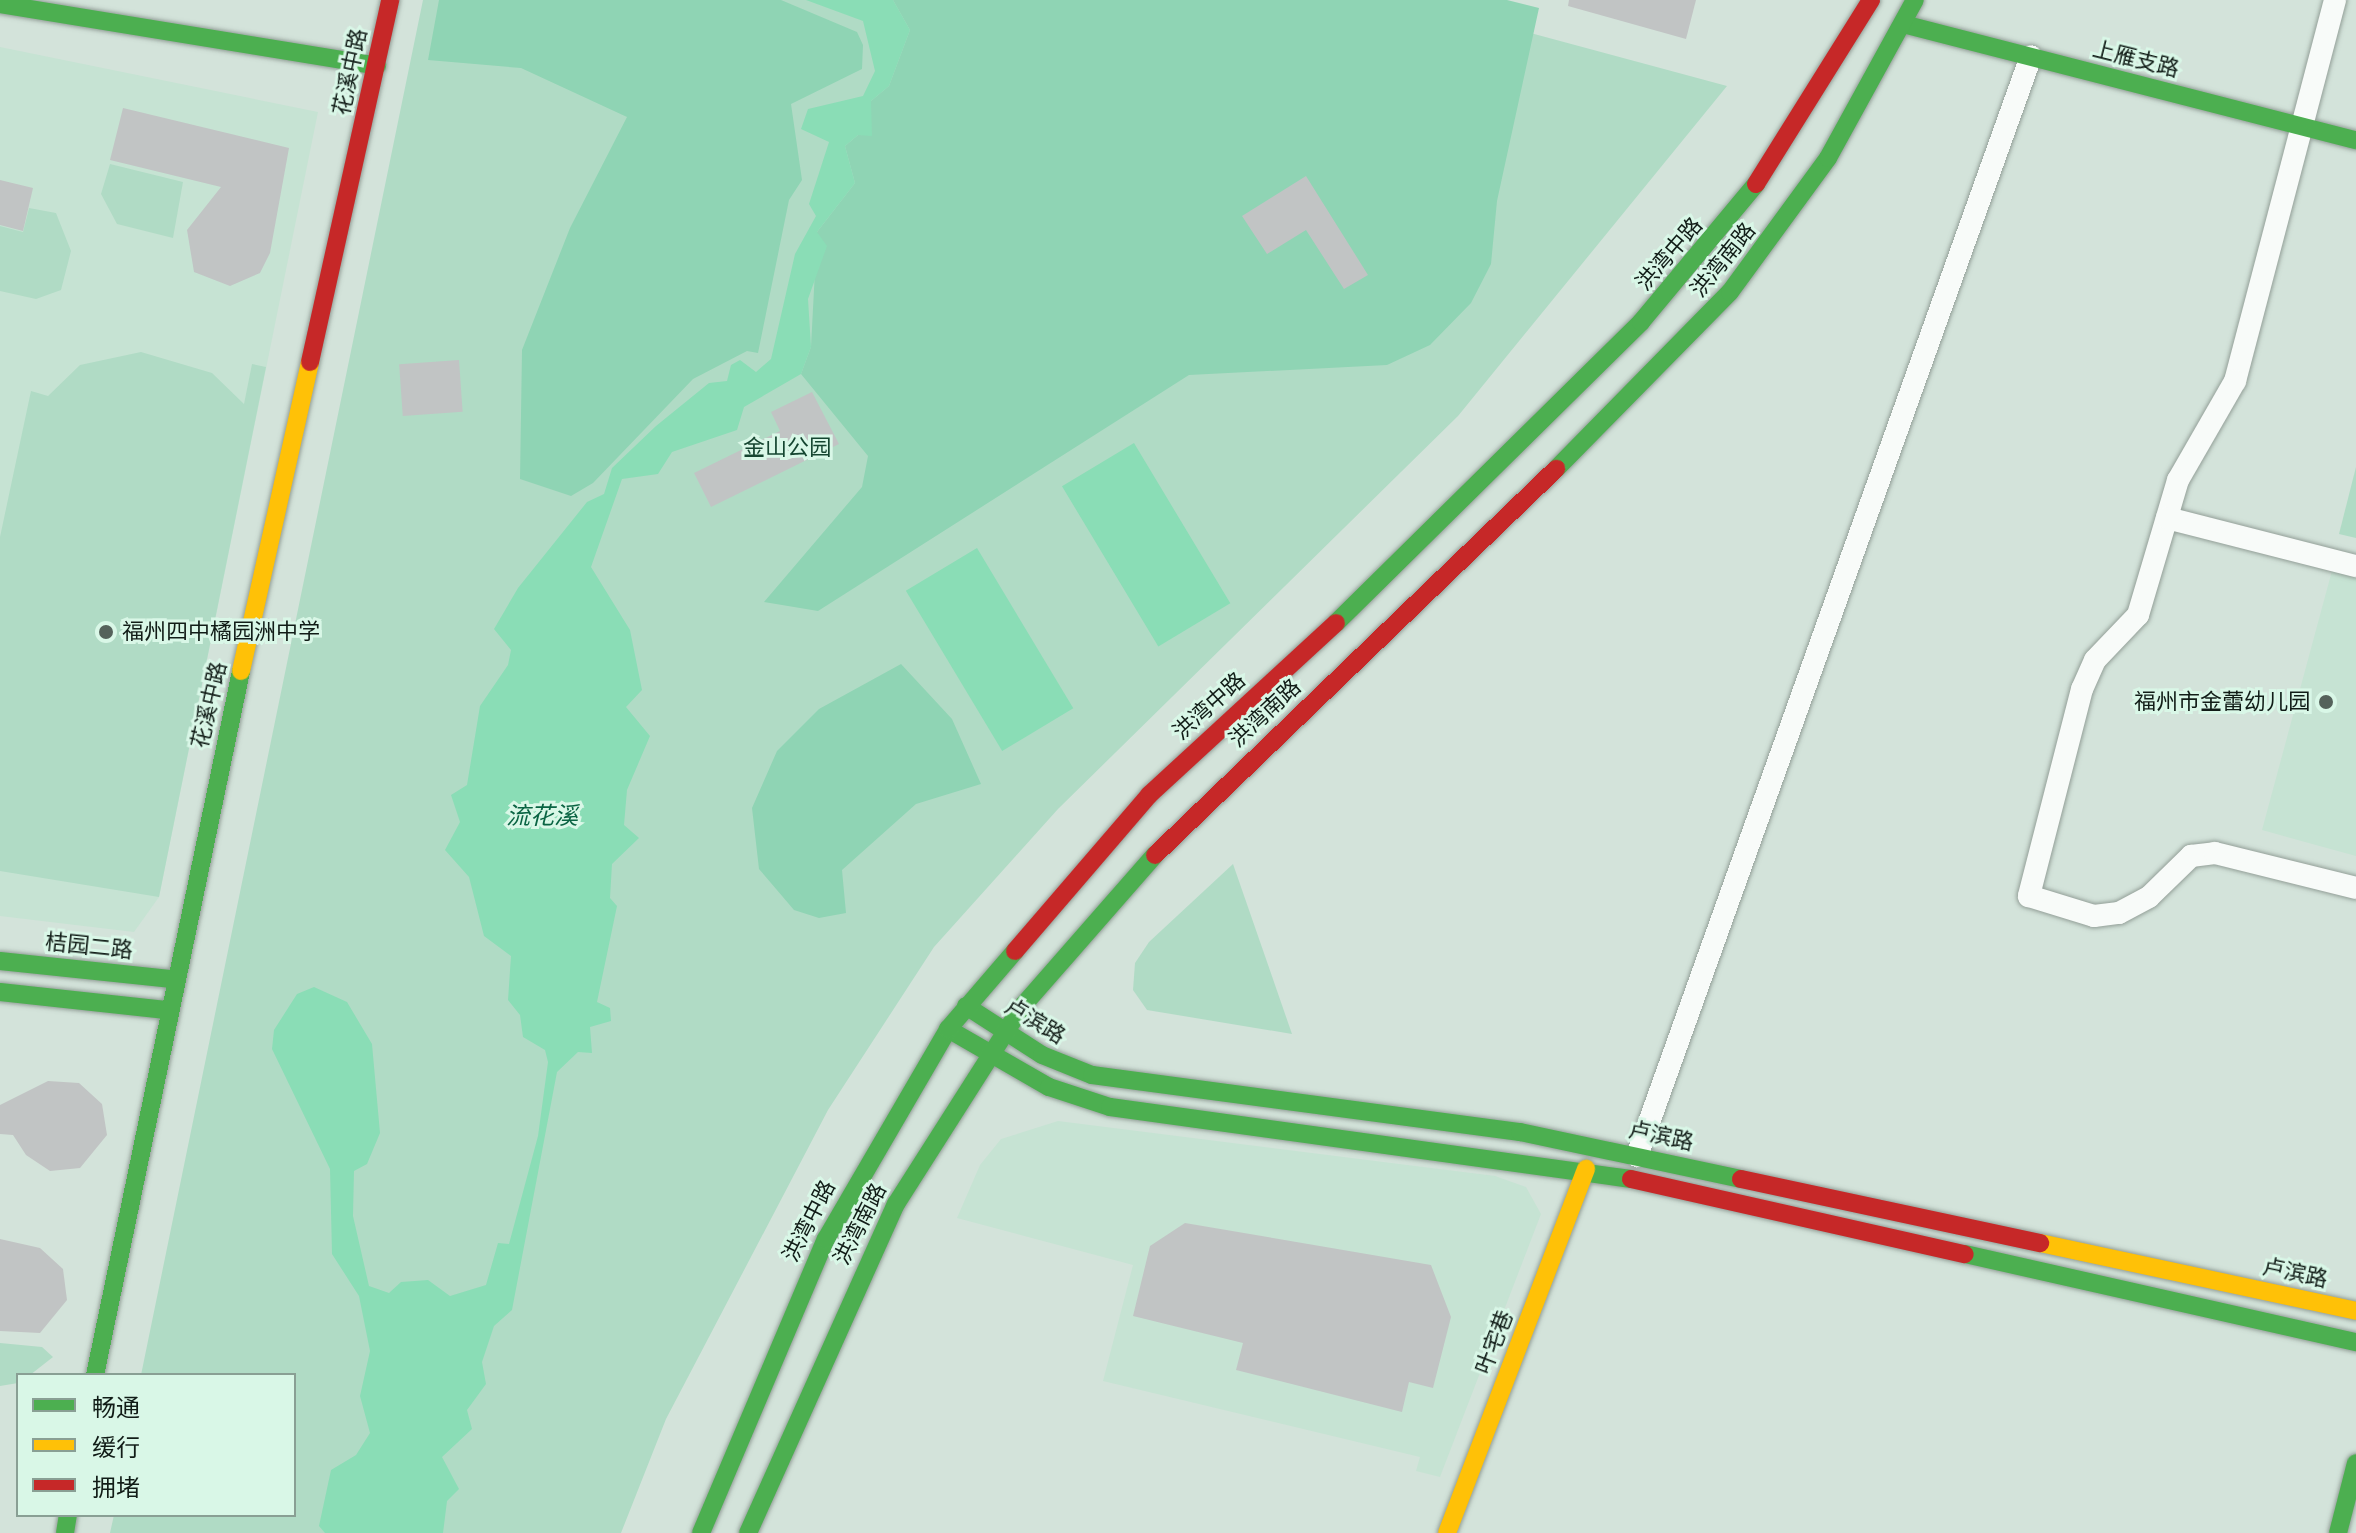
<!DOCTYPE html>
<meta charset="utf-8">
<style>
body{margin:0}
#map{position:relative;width:2356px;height:1533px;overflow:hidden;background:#d3e3da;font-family:Roboto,"Noto Sans SC",sans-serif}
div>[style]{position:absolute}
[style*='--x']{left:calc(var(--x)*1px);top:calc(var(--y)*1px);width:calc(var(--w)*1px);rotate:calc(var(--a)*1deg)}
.built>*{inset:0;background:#c6e3d3}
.green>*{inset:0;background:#b0dbc5}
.forest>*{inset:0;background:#8fd4b4}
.water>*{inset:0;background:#8addb6;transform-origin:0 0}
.building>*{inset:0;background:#c1c4c4;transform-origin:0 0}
.roads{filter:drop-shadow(0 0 2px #939f98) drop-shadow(0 0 2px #939f98)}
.street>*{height:22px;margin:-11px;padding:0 11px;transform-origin:11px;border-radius:11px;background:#f8fbf9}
.fast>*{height:18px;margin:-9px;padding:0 9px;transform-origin:9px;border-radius:9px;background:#4caf50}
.slow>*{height:18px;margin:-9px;padding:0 9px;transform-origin:9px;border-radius:9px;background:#ffc107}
.jam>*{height:18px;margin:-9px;padding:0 9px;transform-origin:9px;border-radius:9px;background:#c62828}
.dots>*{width:22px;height:22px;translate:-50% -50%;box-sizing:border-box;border:4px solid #d9f7e7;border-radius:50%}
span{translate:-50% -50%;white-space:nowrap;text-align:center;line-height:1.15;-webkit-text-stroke:6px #d9f7e7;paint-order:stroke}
.street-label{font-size:22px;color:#111c17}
.park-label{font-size:22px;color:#154530}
.poi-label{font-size:22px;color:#111c17}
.left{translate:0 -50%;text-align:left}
.right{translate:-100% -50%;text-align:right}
.water-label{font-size:24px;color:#0a6443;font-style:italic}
.legend{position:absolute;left:16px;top:1373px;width:280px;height:144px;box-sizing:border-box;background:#d9f7e7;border:2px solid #899f94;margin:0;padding:10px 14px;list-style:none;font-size:24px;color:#111c17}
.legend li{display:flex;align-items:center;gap:16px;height:40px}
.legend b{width:40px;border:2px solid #899f94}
</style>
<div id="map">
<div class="built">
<i style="clip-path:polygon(0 47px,318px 112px,159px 897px,134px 932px,0 916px)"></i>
<i style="clip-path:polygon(2333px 567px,2356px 573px,2356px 856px,2262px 830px)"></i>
<i style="clip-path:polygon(1058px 1121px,1495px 1176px,1526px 1187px,1541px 1214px,1440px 1477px,1416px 1471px,1420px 1457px,1103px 1381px,1133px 1265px,957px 1218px,980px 1165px,1001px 1139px)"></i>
</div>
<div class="green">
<i style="clip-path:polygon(423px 0,1408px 0,1727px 86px,1458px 416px,1058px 809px,934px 947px,828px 1110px,666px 1419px,621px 1533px,110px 1533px,114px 1515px,294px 1515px,294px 1375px,141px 1375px)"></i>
<i style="clip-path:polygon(110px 164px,183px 182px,173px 238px,117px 224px,101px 194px)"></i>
<i style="clip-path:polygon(29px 208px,56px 213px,71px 251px,61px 290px,36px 299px,0 291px,0 226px,23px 232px)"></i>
<i style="clip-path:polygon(141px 352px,212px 373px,244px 404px,252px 364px,266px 367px,159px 897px,0 871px,0 537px,31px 391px,48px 396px,80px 365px)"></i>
<i style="clip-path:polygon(2356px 467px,2356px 538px,2339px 534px)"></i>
<i style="clip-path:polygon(1233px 864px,1292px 1034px,1147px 1010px,1133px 990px,1135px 963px,1149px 942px)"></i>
<i style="clip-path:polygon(0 1343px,42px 1347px,53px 1357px,30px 1375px,18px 1375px,18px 1383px,0 1386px)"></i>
</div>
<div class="forest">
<i style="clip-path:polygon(439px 0,781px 0,857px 32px,863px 45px,862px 69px,791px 104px,802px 180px,789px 200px,758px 353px,747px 351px,693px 379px,593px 483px,571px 496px,520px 479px,522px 350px,570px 228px,627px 117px,521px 68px,428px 60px)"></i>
<i style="clip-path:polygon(893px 0,1507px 0,1539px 8px,1497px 201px,1491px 264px,1471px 303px,1430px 345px,1387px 365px,1189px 375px,818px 611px,764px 602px,862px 487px,868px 456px,801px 374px,811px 347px,817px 232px,855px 183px,845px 146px,858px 135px,871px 101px,889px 86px,910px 30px)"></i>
<i style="clip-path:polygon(901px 664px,952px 719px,981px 784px,916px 804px,842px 870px,846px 913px,819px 918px,794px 910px,759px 869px,752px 808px,777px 751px,819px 709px)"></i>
</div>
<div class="water">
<i style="clip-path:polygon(806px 0,893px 0,910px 30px,889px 86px,871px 101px,872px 136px,858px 135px,845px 146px,855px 183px,817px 232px,827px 246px,808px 299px,811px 347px,801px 374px,744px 407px,737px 430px,672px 452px,658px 474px,622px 479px,591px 567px,630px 630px,642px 690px,626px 707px,650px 736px,627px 790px,624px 825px,639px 838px,612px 864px,610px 898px,617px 906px,597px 1002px,610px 1008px,611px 1021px,590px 1027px,592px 1053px,578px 1052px,557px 1072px,512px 1310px,494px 1326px,482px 1362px,486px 1384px,467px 1410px,472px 1429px,442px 1457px,459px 1489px,447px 1501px,443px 1533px,325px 1533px,319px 1526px,331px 1470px,356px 1455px,370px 1433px,360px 1396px,370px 1351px,359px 1296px,332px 1254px,330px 1169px,272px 1049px,274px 1030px,297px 994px,314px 987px,347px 1002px,372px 1044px,380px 1133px,367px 1164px,354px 1171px,353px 1216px,369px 1286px,389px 1293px,401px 1282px,428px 1280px,450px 1296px,486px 1285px,498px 1243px,509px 1244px,538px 1136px,548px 1062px,545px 1050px,523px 1037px,520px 1015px,508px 1000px,511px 956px,484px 936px,469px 877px,445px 850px,460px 822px,451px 795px,467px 785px,480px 706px,508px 665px,511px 650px,494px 629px,518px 588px,587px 502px,604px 494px,612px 468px,656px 426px,709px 383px,727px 381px,731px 365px,740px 360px,756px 372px,771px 359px,795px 254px,816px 216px,809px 204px,829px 142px,801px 129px,808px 109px,863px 96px,875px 71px,863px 21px)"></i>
<i style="left:1134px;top:443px;width:187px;height:84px;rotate:59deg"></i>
<i style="left:977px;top:548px;width:187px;height:83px;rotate:59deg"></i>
</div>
<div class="building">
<i style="clip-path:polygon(1569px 0,1696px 0,1686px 39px,1568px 6px)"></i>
<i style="clip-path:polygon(123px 108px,289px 148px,270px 253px,260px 273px,230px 286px,194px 272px,187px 230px,221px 187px,110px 160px)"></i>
<i style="clip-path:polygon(1306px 176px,1368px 275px,1344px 289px,1306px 230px,1267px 254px,1242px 216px)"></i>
<i style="clip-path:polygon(0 180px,33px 188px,23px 231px,0 225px)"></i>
<i style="left:459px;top:360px;width:52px;height:60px;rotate:86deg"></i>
<i style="clip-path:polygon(812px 392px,839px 444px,711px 507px,694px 473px,780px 431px,771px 412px)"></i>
<i style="clip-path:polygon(48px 1081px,79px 1083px,102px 1104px,107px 1135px,80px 1168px,50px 1171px,26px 1155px,13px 1135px,0 1134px,0 1105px)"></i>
<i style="clip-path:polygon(1185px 1223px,1431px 1265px,1451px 1317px,1433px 1388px,1409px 1382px,1402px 1412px,1236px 1370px,1243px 1343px,1133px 1316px,1150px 1246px)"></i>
<i style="clip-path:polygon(0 1239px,40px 1248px,63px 1269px,67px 1300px,40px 1333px,0 1331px)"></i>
</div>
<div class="roads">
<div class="street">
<i style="--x:2335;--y:0;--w:394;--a:104.7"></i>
<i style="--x:2235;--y:381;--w:114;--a:119.9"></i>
<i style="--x:2178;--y:480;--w:141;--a:106.5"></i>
<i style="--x:2138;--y:615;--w:62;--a:133.7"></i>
<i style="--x:2095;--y:660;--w:32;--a:114"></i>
<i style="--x:2082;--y:689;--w:214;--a:104.4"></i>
<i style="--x:2029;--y:896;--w:68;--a:17.1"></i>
<i style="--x:2094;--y:916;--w:25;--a:-7"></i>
<i style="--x:2119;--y:913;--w:34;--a:-28"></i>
<i style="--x:2149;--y:897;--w:59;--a:-44.3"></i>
<i style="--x:2191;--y:856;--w:24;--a:-7"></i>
<i style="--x:2215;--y:853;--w:145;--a:13.9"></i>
<i style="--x:2167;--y:518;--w:195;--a:14.3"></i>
<i style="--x:1637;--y:1156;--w:1168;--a:-70.29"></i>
</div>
<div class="fast">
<i style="--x:0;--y:4;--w:382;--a:9.3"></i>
<i style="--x:1903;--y:24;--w:468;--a:14.4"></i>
<i style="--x:1556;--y:469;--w:248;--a:-45.5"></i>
<i style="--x:1730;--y:292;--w:166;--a:-53.8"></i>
<i style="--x:1828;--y:158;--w:180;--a:-61.2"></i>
<i style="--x:1336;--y:623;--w:429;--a:-44.6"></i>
<i style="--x:1641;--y:322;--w:180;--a:-50.2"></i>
<i style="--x:0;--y:961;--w:173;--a:6"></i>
<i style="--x:0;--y:992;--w:167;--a:6.2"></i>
<i style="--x:966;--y:1006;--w:90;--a:32.8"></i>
<i style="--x:1042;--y:1055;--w:54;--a:21.8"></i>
<i style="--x:1092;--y:1075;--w:432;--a:7.6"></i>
<i style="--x:1520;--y:1132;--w:226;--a:12"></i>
<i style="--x:948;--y:1029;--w:116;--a:29.9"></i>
<i style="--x:1049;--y:1087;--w:64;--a:18.2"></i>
<i style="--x:1110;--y:1107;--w:526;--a:7.87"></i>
<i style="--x:1965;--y:1254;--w:401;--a:12.7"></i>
<i style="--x:95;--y:1375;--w:719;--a:-78.28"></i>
<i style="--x:65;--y:1533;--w:18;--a:-81"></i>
<i style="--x:701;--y:1533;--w:319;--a:-67"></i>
<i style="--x:826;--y:1239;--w:243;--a:-59.8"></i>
<i style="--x:948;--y:1029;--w:103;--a:-49.3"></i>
<i style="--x:748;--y:1533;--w:361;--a:-65.8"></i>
<i style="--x:896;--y:1204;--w:231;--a:-57.5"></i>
<i style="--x:1020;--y:1009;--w:205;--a:-48.8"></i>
<i style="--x:2338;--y:1533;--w:72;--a:-75.6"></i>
</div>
<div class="slow">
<i style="--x:241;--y:671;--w:317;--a:-77.4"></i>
<i style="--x:2040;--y:1243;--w:323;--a:12.1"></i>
<i style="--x:1447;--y:1533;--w:390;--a:-69.1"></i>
</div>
<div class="jam">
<i style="--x:1756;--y:184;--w:217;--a:-58"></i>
<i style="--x:310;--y:362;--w:371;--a:-77.5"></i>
<i style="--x:1155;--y:855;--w:557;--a:-43.91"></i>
<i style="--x:1015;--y:951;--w:206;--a:-49.3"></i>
<i style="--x:1149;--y:795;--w:254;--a:-42.6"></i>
<i style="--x:1631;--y:1179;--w:342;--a:12.7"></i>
<i style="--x:1741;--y:1179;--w:306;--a:12.1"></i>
</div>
</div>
<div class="dots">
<i style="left:106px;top:632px;background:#55625b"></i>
<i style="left:2326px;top:702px;background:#55625b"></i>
</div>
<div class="street-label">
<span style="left:2136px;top:59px;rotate:14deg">上雁支路</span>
<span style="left:350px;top:72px;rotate:-78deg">花溪中路</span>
<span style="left:1669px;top:254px;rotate:-49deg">洪湾中路</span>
<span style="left:1723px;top:260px;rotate:-51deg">洪湾南路</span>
<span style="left:209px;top:705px;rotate:-77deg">花溪中路</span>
<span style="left:1209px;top:706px;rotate:-42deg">洪湾中路</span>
<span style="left:1265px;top:713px;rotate:-43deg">洪湾南路</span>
<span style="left:89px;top:946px;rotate:6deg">桔园二路</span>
<span style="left:1035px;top:1021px;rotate:31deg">卢滨路</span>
<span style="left:1661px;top:1136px;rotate:12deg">卢滨路</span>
<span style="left:809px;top:1221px;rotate:-63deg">洪湾中路</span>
<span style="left:860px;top:1224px;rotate:-63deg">洪湾南路</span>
<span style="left:2295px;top:1273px;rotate:12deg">卢滨路</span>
<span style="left:1494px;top:1342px;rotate:-69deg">叶宅巷</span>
</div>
<div class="park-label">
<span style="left:787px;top:448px">金山公园</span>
</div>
<div class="poi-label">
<span class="left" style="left:122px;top:632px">福州四中橘园洲中学</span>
<span class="right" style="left:2310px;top:702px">福州市金蕾幼儿园</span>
</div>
<div class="water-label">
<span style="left:542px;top:817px">流花溪</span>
</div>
<ul class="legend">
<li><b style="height:10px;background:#4caf50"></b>畅通</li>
<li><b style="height:10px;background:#ffc107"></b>缓行</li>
<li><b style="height:10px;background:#c62828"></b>拥堵</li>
</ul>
</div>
